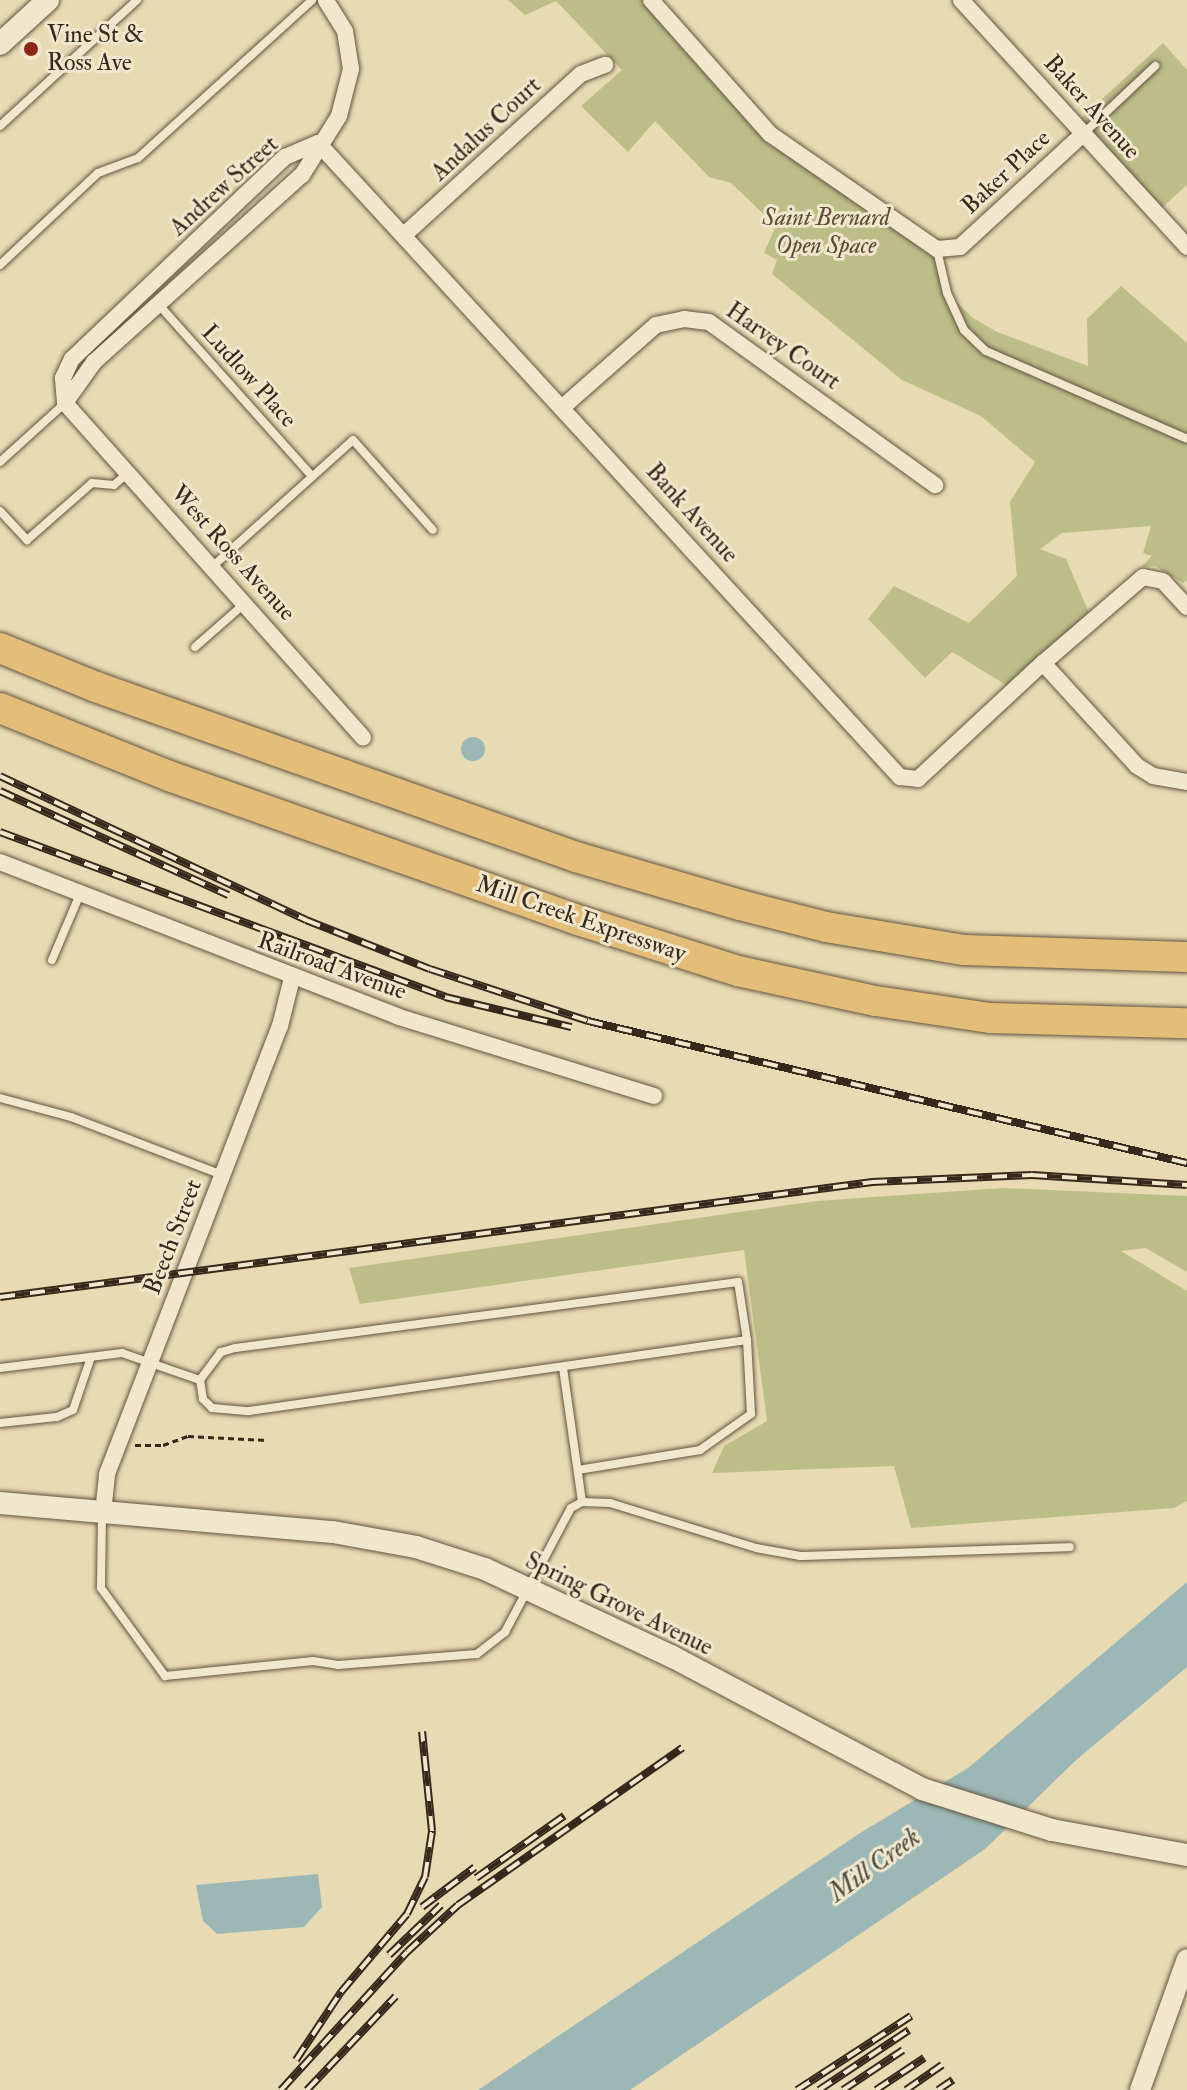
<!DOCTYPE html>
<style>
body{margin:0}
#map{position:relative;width:1187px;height:2090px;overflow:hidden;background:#e8dab2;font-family:"IM FELL Double Pica",serif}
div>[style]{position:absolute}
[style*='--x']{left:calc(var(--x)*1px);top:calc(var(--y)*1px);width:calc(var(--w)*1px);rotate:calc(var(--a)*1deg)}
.green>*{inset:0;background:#bcbe88}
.water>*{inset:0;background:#9bb8b6}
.round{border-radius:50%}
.path>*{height:3px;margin-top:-1.5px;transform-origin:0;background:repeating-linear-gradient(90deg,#36281b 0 6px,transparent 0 10px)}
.roads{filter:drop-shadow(0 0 2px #625441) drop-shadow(0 0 2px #625441)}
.service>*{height:8px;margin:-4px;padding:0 4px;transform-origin:4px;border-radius:4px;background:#f0e7cd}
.minor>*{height:16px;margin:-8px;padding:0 8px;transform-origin:8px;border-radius:8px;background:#f0e7cd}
.tertiary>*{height:20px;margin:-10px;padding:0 10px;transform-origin:10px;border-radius:10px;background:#f0e7cd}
.secondary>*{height:22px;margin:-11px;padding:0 11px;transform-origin:11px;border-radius:11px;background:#f0e7cd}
.motorway>*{height:30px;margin:-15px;padding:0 15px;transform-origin:15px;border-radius:15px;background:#e4bd79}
.rail>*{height:8px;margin-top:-4px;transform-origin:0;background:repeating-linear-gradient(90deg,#f0e7cd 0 15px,#36281b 0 30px);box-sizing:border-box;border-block:2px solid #36281b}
.dots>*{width:22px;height:22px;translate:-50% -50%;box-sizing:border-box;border:4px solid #f0e7cd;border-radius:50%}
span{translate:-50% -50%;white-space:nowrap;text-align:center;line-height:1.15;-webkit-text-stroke:6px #f0e7cd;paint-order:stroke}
.poi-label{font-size:24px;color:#36281b}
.left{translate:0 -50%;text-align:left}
.street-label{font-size:24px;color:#36281b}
.park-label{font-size:24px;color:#584e36;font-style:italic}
.water-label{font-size:26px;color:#4f4c42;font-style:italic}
</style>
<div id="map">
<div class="green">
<i style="clip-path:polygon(508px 0,651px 0,753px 116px,937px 249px,947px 293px,973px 318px,997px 332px,1088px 366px,1087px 319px,1121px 286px,1187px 343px,1187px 580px,1183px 583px,1155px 566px,1141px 567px,1152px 556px,1143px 553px,1151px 526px,1062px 533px,1040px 549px,1066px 559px,1090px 615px,1008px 686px,952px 652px,925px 678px,868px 619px,894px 586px,969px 623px,1017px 576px,1010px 502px,1035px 462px,981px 416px,902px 380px,772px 274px,777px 260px,764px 253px,776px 226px,731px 183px,709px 177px,655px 121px,628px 152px,581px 106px,622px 70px,556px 1px,525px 15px)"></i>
<i style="clip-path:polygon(1163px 43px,1187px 70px,1187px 185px,1156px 213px,1075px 124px)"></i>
<i style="clip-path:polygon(1003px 1188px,1187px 1196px,1187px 1272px,1146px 1248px,1121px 1251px,1187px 1291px,1187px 1501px,1174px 1508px,911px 1528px,894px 1466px,712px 1473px,724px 1446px,767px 1421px,744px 1250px,360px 1304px,349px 1268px,817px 1201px)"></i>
</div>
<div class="water">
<i class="round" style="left:461px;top:737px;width:24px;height:24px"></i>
<i style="clip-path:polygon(1187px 1582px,1187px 1667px,1075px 1761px,985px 1849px,630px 2090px,478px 2090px,860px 1833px,968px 1768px)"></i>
<i style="clip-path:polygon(318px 1874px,322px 1907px,304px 1927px,217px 1934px,203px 1921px,196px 1885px)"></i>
</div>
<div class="path">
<i style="--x:324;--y:970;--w:12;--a:-70"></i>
<i style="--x:135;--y:1445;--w:28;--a:0"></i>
<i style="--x:163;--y:1445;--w:27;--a:-20"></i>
<i style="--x:188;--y:1436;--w:78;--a:2.9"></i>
</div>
<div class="roads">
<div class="service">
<i style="--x:0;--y:126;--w:186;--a:-42.6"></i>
<i style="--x:1084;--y:133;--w:98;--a:-43.3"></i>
<i style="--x:937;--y:250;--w:44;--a:76.9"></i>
<i style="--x:947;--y:293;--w:41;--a:65.3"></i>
<i style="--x:964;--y:330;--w:30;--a:44"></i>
<i style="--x:986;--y:351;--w:219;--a:23.6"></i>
<i style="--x:0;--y:265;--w:134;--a:-43.2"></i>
<i style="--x:98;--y:173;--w:43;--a:-20.6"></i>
<i style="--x:138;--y:158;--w:235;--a:-42.2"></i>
<i style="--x:159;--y:305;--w:227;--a:48.2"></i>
<i style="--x:0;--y:462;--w:88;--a:-42.2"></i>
<i style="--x:0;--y:511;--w:40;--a:47"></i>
<i style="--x:27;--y:540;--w:86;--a:-41.2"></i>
<i style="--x:92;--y:483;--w:22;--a:5"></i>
<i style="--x:114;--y:485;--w:18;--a:-41"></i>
<i style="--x:213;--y:566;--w:188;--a:-42"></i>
<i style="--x:353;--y:440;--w:120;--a:48.4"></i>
<i style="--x:195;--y:647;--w:67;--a:-41.3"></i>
<i style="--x:52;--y:960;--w:72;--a:-67"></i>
<i style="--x:0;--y:1098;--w:73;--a:15"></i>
<i style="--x:71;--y:1117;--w:162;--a:21"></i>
<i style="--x:0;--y:1368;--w:123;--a:-7"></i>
<i style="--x:122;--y:1353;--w:83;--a:19.1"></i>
<i style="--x:563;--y:1368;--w:135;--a:81.9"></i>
<i style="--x:0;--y:1423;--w:57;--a:-6"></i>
<i style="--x:57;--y:1417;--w:17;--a:-24"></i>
<i style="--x:73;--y:1410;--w:56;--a:-71.2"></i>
<i style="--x:578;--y:1470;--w:124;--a:-9.3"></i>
<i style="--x:700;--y:1450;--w:62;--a:-35.2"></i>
<i style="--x:751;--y:1414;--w:74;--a:-93.1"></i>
<i style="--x:747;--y:1340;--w:59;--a:-98.8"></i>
<i style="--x:738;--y:1282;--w:507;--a:172.52"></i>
<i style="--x:235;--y:1348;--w:15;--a:164"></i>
<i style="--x:221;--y:1352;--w:35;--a:127"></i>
<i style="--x:200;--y:1380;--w:19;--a:81"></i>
<i style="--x:203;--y:1399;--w:13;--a:45"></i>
<i style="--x:212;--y:1408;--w:37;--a:5"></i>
<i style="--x:249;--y:1411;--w:503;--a:-8.11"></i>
<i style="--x:102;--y:1514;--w:74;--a:90.8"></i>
<i style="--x:101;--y:1588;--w:109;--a:54"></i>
<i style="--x:165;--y:1676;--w:149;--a:-5.8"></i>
<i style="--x:313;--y:1661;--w:25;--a:9"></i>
<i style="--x:338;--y:1665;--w:139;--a:-4.5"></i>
<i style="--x:477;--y:1654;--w:36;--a:-38"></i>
<i style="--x:505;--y:1632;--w:140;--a:-62"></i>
<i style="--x:571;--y:1508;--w:13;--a:-29"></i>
<i style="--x:582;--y:1502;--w:28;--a:2"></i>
<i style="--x:610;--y:1503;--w:153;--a:17.1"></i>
<i style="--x:756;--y:1548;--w:45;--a:10.3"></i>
<i style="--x:800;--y:1556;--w:270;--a:-1.9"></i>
</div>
<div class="minor">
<i style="--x:651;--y:0;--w:179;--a:48.4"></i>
<i style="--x:770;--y:134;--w:203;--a:34.6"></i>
<i style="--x:937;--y:249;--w:23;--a:-5"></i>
<i style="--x:960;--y:247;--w:168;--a:-42.6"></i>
<i style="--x:961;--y:0;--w:335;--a:47.5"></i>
<i style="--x:318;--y:143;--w:861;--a:47.45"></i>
<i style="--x:900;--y:777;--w:18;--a:6"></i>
<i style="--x:918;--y:779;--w:171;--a:-42.9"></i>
<i style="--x:404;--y:235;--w:239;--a:-42.3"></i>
<i style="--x:581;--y:74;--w:26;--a:-21"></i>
<i style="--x:65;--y:402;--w:24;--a:-95"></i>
<i style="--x:63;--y:378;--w:21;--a:-65"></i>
<i style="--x:72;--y:359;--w:294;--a:-43.5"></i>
<i style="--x:285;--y:157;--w:36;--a:-23"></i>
<i style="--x:65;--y:403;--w:50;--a:-54.7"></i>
<i style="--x:94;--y:362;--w:280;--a:-42"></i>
<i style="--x:302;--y:175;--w:70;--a:-57.9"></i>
<i style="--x:339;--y:116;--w:49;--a:-75.7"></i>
<i style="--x:351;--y:69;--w:38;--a:-99"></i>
<i style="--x:345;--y:31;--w:36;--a:-122"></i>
<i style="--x:65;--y:403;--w:448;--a:48.3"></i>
<i style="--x:564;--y:406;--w:123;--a:-41.4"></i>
<i style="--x:656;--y:325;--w:29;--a:-12"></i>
<i style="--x:684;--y:319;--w:25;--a:7"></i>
<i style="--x:709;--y:322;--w:279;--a:35.8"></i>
<i style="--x:1187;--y:607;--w:35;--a:-133"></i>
<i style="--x:1163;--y:581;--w:20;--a:-169"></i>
<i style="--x:1143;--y:577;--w:132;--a:139.3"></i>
<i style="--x:1043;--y:663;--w:139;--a:47.6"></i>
<i style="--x:1137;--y:766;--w:19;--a:32"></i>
<i style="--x:1153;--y:776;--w:35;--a:10"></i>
<i style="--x:0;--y:862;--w:428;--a:21.2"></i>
<i style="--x:399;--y:1017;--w:267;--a:17.2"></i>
<i style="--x:103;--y:1513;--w:39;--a:-84"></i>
<i style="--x:107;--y:1474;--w:480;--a:-68.9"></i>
<i style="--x:280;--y:1026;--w:49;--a:-76"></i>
</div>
<div class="tertiary">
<i style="--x:1140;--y:2090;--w:139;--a:-70.3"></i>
</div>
<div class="secondary">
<i style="--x:0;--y:44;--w:65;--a:-42.5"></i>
<i style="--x:0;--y:1503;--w:334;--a:5"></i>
<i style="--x:333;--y:1532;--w:84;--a:10.2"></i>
<i style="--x:416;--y:1547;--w:72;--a:17.7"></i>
<i style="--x:485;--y:1569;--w:208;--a:25.1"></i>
<i style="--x:673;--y:1657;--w:282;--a:27.9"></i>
<i style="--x:922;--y:1789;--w:136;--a:17.5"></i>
<i style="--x:1052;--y:1830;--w:137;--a:10.5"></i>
</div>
<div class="motorway">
<i style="--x:0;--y:648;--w:104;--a:22.1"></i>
<i style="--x:96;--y:687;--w:509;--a:19.5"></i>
<i style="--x:576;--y:857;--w:171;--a:16.3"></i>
<i style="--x:740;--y:905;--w:89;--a:14.3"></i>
<i style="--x:826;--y:927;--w:140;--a:9.5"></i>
<i style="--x:964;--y:950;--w:223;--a:1.8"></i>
<i style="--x:0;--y:708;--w:182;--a:21.9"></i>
<i style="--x:169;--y:776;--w:434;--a:19.4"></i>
<i style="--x:578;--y:920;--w:168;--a:17.7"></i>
<i style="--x:738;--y:971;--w:141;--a:12.3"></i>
<i style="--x:876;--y:1001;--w:115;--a:8.5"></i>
<i style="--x:990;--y:1018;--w:197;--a:1.5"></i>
</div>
</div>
<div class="rail">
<i style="--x:0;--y:776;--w:338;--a:25.2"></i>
<i style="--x:306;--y:920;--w:133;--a:21.6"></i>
<i style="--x:430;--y:969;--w:166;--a:18.2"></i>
<i style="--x:588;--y:1021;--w:616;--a:13.34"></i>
<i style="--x:0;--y:791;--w:251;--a:24.5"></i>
<i style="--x:0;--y:832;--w:475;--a:20.3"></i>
<i style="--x:445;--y:997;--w:130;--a:13.4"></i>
<i style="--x:0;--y:1297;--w:880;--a:-7.51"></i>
<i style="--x:872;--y:1182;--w:160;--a:-2.5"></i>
<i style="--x:1032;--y:1175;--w:155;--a:3.7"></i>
<i style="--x:476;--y:1878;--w:108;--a:-35.2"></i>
<i style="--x:422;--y:1907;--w:66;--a:-37"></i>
<i style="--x:389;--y:1955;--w:72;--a:-43.9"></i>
<i style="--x:296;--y:2060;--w:82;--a:-56.5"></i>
<i style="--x:341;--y:1992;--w:102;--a:-49.8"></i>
<i style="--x:407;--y:1914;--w:41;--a:-64.1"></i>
<i style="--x:425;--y:1877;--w:47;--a:-81.3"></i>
<i style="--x:432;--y:1831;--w:100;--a:-95.7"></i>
<i style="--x:281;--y:2090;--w:187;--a:-47.6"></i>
<i style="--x:407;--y:1952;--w:69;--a:-42.7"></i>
<i style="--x:458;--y:1905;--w:274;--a:-35"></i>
<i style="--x:307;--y:2090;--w:129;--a:-46.6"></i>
<i style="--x:797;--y:2090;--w:136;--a:-33"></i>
<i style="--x:819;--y:2090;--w:108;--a:-33.7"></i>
<i style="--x:843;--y:2090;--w:72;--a:-33.7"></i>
<i style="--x:876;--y:2090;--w:58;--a:-33.7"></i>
<i style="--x:906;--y:2090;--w:44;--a:-34.8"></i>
<i style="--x:938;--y:2090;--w:18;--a:-34"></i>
</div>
<div class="dots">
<i style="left:31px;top:49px;background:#8f2418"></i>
</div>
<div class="poi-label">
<span class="left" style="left:47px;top:49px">Vine St &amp;<br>Ross Ave</span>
</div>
<div class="street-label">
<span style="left:1092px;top:107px;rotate:48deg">Baker Avenue</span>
<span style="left:486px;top:129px;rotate:-43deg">Andalus Court</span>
<span style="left:1006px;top:172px;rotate:-43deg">Baker Place</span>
<span style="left:224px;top:186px;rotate:-42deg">Andrew Street</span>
<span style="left:783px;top:346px;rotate:35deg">Harvey Court</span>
<span style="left:249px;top:376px;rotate:48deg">Ludlow Place</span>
<span style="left:692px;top:513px;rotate:48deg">Bank Avenue</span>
<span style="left:233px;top:553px;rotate:48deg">West Ross Avenue</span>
<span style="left:581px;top:919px;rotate:19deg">Mill Creek Expressway</span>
<span style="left:332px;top:966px;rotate:20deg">Railroad Avenue</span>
<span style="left:173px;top:1237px;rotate:-69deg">Beech Street</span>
<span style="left:619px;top:1604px;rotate:26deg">Spring Grove Avenue</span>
</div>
<div class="park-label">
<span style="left:826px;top:232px">Saint Bernard<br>Open Space</span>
</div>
<div class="water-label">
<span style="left:875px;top:1866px;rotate:-36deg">Mill Creek</span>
</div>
</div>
